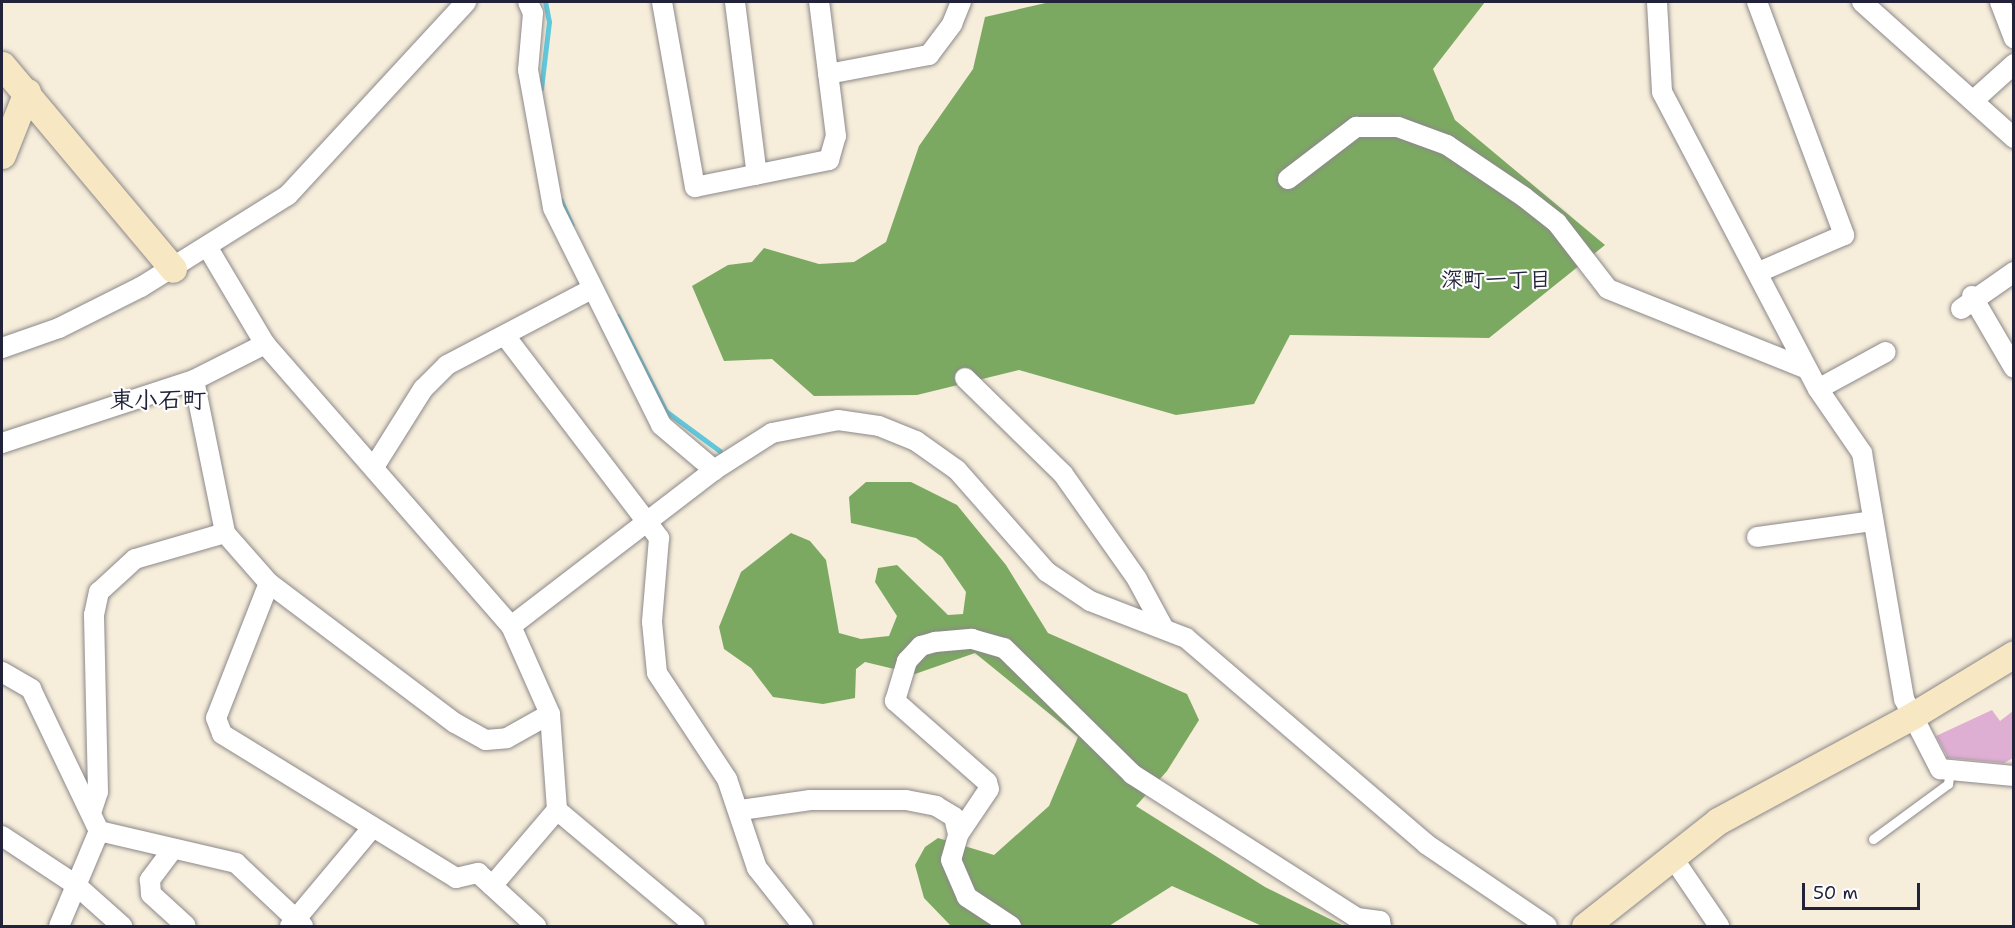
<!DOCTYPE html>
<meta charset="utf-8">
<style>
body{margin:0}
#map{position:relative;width:2015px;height:928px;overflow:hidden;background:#f6edda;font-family:"Shantell Sans","Klee One",sans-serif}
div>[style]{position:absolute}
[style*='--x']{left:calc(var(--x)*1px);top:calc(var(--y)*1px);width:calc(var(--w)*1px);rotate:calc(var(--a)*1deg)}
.forest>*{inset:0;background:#7ca962}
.stream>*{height:4.5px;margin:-2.25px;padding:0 2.25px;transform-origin:2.25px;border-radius:2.25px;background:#60c8dc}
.building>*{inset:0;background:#deafd2}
.roads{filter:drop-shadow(0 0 2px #8c888a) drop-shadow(0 0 2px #8c888a)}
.lane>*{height:9px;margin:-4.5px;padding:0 4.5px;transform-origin:4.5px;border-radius:4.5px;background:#fff}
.street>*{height:20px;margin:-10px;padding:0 10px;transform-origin:10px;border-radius:10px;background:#fff}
.secondary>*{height:27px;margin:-13.5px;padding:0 13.5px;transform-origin:13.5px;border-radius:13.5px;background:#f7e8c3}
span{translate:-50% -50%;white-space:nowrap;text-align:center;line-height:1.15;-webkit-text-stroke:4.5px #fff;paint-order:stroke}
.neighbourhood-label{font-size:22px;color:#22223b;font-weight:700}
.quarter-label{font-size:24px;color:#22223b;font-weight:700}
.frame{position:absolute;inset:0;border:3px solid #22223b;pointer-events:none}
.scale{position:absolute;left:1802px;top:883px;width:118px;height:27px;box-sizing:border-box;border:3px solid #22223b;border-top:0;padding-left:8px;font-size:18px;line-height:21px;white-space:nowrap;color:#22223b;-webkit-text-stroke:4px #fff;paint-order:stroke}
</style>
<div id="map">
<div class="forest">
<i style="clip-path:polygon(1050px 2px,1485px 2px,1433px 69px,1455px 120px,1605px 245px,1489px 338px,1290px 335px,1254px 404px,1176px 415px,1019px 370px,917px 395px,814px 396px,772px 359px,724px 361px,692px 286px,728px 265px,752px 262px,764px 248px,819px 264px,854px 262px,886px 242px,919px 146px,973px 69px,985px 17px)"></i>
<i style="clip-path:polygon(866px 482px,911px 482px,957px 505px,1006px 565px,1048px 633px,1187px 694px,1199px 720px,1167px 771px,1136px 806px,1265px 887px,1344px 926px,1262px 926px,1172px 886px,1109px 926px,951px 926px,924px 898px,915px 865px,925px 847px,938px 838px,994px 855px,1049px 806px,1078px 737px,975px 653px,915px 674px,865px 662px,856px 669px,855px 698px,823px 704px,773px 697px,751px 668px,724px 649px,719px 627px,741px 572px,791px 533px,810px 541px,826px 560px,839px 633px,861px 639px,889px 636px,897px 616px,875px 582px,878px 568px,897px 565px,948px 615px,963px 614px,966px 592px,942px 557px,916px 538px,851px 523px,849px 497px)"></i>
</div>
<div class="stream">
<i style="--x:541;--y:89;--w:67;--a:-83.2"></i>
<i style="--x:549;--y:22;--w:20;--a:-101"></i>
<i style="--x:561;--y:200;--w:27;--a:66"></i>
<i style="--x:618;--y:316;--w:106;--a:63.2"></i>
<i style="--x:666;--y:411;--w:67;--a:36.5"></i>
</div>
<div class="building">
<i style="clip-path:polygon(1992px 710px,2000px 721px,2013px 711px,2013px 758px,2004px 763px,1948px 758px,1936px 736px)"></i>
</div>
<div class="roads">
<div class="lane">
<i style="--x:1873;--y:839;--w:93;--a:-36.3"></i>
<i style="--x:1948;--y:784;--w:14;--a:-82"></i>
</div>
<div class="street">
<i style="--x:528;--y:2;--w:12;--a:66"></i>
<i style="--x:533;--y:13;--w:57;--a:95"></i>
<i style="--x:528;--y:70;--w:140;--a:79.7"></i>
<i style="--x:553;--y:208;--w:242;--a:63.5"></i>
<i style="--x:661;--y:425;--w:70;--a:40.3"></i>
<i style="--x:662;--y:2;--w:188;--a:79.9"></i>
<i style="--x:695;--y:187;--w:137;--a:-11.4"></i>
<i style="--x:829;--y:160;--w:25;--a:-74"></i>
<i style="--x:836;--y:136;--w:135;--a:-97.2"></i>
<i style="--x:735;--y:2;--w:174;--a:82.8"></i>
<i style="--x:1657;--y:2;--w:90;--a:86.8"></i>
<i style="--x:1662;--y:92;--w:335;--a:62.3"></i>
<i style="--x:1818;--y:389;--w:78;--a:55.5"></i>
<i style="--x:1862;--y:453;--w:250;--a:80.3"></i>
<i style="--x:1904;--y:699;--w:79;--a:62.8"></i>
<i style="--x:1940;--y:769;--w:74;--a:5.4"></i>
<i style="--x:1757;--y:2;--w:249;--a:69.5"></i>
<i style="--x:1844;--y:235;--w:93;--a:156.5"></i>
<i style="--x:1862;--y:2;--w:204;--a:41.8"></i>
<i style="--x:2000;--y:2;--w:39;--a:69"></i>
<i style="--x:828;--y:74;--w:103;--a:-10.7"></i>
<i style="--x:929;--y:55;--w:39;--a:-53"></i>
<i style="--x:952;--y:24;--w:24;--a:-68"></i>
<i style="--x:1974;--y:100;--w:54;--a:-42"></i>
<i style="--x:1288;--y:179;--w:86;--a:-37.4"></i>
<i style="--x:1356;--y:127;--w:42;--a:0"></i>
<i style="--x:1398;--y:127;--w:52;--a:20.2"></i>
<i style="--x:1447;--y:145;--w:93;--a:34"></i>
<i style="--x:1524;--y:197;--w:42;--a:38.2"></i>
<i style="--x:1557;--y:223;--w:83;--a:52.3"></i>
<i style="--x:1608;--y:289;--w:214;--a:21.9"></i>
<i style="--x:208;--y:248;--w:112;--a:59.3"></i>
<i style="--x:265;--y:344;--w:374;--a:48.9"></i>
<i style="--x:511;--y:626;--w:96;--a:66.1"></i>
<i style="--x:550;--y:714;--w:96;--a:85.8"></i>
<i style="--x:557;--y:810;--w:180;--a:40"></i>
<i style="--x:1972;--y:296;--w:83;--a:59.7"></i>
<i style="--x:1961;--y:309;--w:65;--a:-34.9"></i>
<i style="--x:506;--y:337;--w:253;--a:52.7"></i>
<i style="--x:659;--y:538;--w:84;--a:94.8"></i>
<i style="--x:652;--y:622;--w:51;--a:84.4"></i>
<i style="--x:657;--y:673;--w:127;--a:56.6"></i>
<i style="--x:727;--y:779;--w:94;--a:71.4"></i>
<i style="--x:757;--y:868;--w:74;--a:51.6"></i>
<i style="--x:2;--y:348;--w:60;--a:-19.3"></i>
<i style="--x:59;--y:328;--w:92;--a:-26.6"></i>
<i style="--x:141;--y:287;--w:173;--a:-32"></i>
<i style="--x:288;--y:195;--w:263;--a:-47.3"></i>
<i style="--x:965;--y:378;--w:137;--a:44.4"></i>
<i style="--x:1063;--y:474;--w:128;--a:54.8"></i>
<i style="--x:1137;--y:579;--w:55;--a:61.6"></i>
<i style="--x:194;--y:380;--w:156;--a:78.5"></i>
<i style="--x:225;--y:533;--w:67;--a:48.7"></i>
<i style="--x:269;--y:583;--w:233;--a:37"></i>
<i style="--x:455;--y:723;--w:35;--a:29"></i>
<i style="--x:486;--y:740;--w:21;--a:-5"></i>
<i style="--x:507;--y:738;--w:49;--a:-29.2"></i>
<i style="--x:1818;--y:389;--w:77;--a:-28.6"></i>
<i style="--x:2;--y:443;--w:202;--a:-18.2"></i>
<i style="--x:194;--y:380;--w:80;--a:-26.9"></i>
<i style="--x:374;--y:467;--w:92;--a:-57.9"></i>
<i style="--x:423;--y:389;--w:34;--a:-45"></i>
<i style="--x:447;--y:365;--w:164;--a:-27.7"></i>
<i style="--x:1757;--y:537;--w:117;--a:-7.9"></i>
<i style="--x:269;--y:583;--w:145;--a:111.4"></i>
<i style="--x:216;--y:718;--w:17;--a:69"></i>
<i style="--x:222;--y:734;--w:275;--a:31.6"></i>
<i style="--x:456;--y:878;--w:23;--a:-13"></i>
<i style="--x:478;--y:873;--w:79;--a:42.4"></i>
<i style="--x:511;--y:626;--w:256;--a:-37.5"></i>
<i style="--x:714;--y:470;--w:69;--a:-32.5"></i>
<i style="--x:772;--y:433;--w:67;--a:-11.1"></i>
<i style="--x:838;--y:420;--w:41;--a:8.3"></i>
<i style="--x:879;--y:426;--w:40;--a:22"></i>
<i style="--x:916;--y:441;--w:50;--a:35.3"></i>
<i style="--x:957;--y:470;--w:136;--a:48.6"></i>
<i style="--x:1047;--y:572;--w:52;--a:34"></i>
<i style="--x:1090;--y:601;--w:103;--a:21.1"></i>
<i style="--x:1186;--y:638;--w:316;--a:40.6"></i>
<i style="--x:1426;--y:844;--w:146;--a:34.1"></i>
<i style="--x:2;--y:672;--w:34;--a:30"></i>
<i style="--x:31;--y:689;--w:157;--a:64.4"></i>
<i style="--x:99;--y:831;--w:103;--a:112.8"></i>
<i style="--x:92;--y:810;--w:19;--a:-72"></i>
<i style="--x:98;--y:792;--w:177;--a:-91.3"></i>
<i style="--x:94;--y:615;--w:24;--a:-78"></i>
<i style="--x:99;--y:592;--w:49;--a:-42.5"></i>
<i style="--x:135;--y:559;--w:94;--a:-16.1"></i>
<i style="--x:741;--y:810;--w:70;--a:-8.2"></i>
<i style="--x:810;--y:800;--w:96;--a:0"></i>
<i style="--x:906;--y:800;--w:31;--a:11"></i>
<i style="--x:936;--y:806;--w:21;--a:31"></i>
<i style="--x:954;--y:817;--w:18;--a:77"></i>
<i style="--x:99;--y:831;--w:141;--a:13.1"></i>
<i style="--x:236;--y:863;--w:92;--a:43.2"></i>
<i style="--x:2;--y:836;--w:89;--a:33.5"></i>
<i style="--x:76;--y:885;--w:62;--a:41.7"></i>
<i style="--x:173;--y:849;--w:39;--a:127"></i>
<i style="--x:150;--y:880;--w:14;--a:86"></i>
<i style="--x:151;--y:894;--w:47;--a:42.4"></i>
<i style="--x:1671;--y:855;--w:86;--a:55.9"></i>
<i style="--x:492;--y:886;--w:100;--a:-49.5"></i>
<i style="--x:290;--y:926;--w:128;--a:-50.1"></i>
<i style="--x:1011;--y:926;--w:53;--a:-146.6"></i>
<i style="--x:967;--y:897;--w:40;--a:-113.4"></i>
<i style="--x:951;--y:860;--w:26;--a:-74"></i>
<i style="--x:958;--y:835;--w:55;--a:-56"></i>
<i style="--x:989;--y:789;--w:7;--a:-106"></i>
<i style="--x:987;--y:782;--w:123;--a:-138.6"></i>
<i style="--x:895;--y:701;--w:42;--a:-73.3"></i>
<i style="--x:907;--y:661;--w:21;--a:-47"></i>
<i style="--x:921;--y:646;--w:15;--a:-16"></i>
<i style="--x:935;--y:642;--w:37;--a:-5"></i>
<i style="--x:972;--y:639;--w:33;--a:16"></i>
<i style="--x:1004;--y:648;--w:180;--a:44.5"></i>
<i style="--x:1132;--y:774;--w:267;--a:32.6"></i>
<i style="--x:1357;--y:918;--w:23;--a:7"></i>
<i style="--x:1380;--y:921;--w:5;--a:79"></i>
</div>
<div class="secondary">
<i style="--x:2;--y:65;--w:266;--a:50"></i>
<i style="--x:2;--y:155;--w:68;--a:-68.4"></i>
<i style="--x:1585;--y:926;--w:169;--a:-38.3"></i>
<i style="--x:1718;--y:821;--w:221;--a:-28.4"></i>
<i style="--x:1912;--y:716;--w:119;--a:-31.3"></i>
</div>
</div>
<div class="neighbourhood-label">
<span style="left:1496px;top:280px">深町一丁目</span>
</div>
<div class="quarter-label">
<span style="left:158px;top:401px">東小石町</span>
</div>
<div class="frame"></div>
<div class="scale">50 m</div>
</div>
